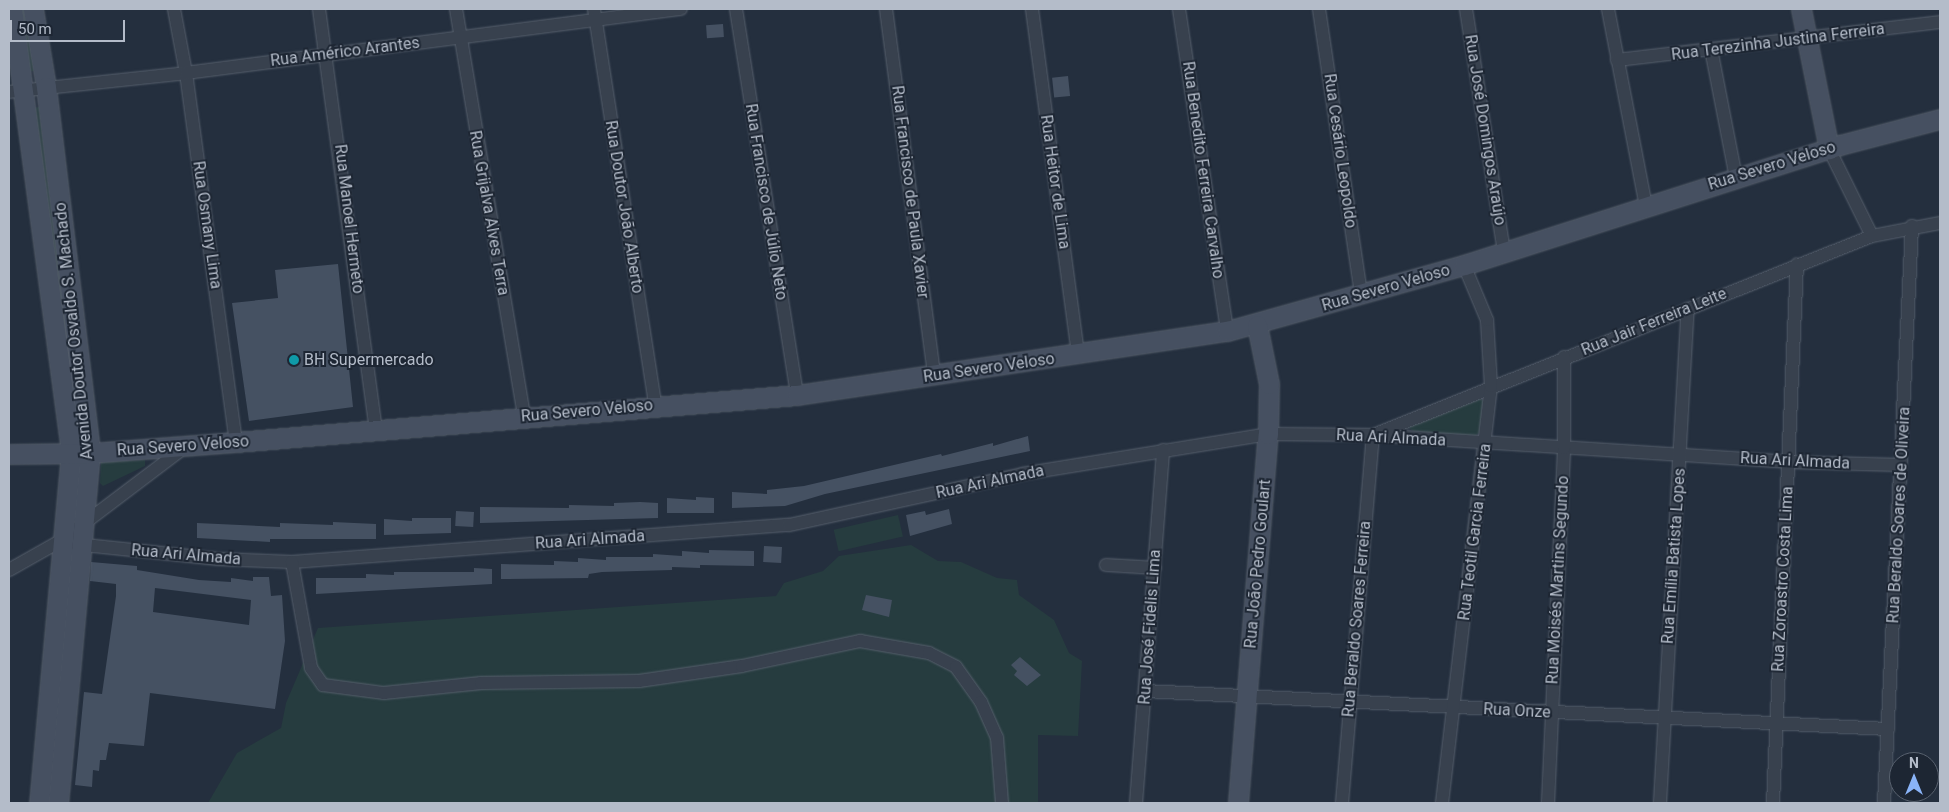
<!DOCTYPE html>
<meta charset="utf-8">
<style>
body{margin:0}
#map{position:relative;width:1949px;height:812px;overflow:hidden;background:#242f3e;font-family:Roboto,sans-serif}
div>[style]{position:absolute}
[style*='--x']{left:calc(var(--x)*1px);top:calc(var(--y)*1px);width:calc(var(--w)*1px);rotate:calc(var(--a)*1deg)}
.green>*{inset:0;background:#263c3f;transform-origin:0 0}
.building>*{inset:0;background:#455162;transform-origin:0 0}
.roads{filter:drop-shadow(0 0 1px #565f6c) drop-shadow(0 0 1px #565f6c)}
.street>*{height:12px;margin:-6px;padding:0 6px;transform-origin:6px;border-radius:6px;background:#38414e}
.secondary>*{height:19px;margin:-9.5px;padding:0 9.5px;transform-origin:9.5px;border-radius:9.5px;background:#465061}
.dots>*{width:14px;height:14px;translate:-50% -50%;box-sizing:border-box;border:2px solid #1d2633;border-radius:50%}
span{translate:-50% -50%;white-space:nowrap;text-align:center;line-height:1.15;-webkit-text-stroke:4px #1d2633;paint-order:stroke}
.street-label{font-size:16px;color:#b4bcc9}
.poi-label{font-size:16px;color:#b4bcc9}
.left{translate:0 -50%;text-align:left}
.frame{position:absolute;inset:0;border:10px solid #b4bcc9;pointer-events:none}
.north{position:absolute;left:1889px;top:752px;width:50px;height:50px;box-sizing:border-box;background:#1d2633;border:1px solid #59626f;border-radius:50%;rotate:0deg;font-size:14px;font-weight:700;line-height:20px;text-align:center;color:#b4bcc9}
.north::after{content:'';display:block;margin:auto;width:18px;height:22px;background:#8ab4f8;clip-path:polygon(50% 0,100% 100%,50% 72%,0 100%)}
.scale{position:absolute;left:10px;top:20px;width:115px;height:22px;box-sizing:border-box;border:2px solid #b4bcc9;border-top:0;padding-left:6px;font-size:15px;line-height:18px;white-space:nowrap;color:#b4bcc9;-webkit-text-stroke:4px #1d2633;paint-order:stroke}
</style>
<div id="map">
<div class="green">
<i style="clip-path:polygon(19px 9px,25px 9px,34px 71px,27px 72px)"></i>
<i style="left:39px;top:107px;width:225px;height:6px;rotate:83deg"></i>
<i style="clip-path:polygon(1476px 396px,1484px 401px,1482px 430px,1475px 436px,1413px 431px,1408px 427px)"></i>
<i style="clip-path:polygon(145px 460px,145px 466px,103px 486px,100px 483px,101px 462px)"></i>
<i style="left:898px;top:515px;width:22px;height:66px;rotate:77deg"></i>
<i style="clip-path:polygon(911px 545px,938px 561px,961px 562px,997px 578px,1017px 580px,1019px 595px,1054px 620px,1069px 653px,1082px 661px,1078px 736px,1038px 735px,1038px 803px,208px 803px,237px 753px,281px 728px,286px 703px,318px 628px,776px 596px,784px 583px,823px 571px,839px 556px)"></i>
</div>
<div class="building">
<i style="left:723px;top:24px;width:13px;height:17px;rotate:86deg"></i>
<i style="left:1068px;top:76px;width:20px;height:16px;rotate:84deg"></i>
<i style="clip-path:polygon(338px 264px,353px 407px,249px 421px,232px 303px,278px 298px,275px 270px)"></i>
<i style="clip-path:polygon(1028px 436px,1030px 451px,825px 494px,785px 506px,732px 508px,732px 492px,767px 494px,767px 490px,804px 486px,941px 454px,942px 456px,993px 443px,993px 446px)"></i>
<i style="clip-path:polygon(696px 497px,714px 498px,714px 513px,667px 513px,667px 498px,696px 500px)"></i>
<i style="clip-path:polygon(640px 502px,658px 503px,658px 518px,480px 523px,480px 507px,569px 508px,569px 505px,614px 506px,614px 503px)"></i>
<i style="clip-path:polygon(949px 509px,952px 524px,910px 536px,906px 515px,925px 511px,926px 515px)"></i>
<i style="left:456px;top:511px;width:18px;height:15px;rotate:3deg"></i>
<i style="clip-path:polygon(412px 518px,451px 518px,451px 533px,384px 535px,384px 519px,412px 521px)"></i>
<i style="clip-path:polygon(333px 522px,376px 524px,376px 539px,270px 539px,270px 542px,197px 538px,197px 523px,280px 527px,280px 523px,333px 525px)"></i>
<i style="left:764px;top:546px;width:18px;height:16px;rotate:3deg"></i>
<i style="clip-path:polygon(709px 550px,754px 551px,754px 566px,700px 565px,700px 568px,672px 567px,672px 570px,602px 572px,589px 574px,588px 578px,501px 579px,501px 564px,554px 565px,554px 561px,578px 562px,578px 558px,606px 560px,606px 557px,653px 557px,653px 554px,682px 556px,682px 551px,709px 553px)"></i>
<i style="clip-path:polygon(evenodd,91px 562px,137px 566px,137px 570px,199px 580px,231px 582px,231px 578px,253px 581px,253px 577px,269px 577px,271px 596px,282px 595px,285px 641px,275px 709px,150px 693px,144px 746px,109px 743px,106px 760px,100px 760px,99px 771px,93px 770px,92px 787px,75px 785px,84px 692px,102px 694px,116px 596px,116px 584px,90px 581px,91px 562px,155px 588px,251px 600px,249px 625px,153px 612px,155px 588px)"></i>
<i style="clip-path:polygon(474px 568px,492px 569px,492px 584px,316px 594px,316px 578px,366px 578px,366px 574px,394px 575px,394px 572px,474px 572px)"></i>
<i style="clip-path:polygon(866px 595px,892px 600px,889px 617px,862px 610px)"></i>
<i style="clip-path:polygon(1020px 657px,1041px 675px,1027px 686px,1014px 675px,1017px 671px,1011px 665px)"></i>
</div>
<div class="roads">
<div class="street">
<i style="--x:174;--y:9;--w:65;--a:79.4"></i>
<i style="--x:186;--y:73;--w:372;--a:82.3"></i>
<i style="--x:319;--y:9;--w:426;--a:82.3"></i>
<i style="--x:456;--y:9;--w:414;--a:80.5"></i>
<i style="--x:594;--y:9;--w:401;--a:81.2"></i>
<i style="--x:736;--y:9;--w:391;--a:81"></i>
<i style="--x:886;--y:9;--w:370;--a:82.5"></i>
<i style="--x:1032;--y:9;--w:349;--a:82.4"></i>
<i style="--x:1179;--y:9;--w:326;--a:81.5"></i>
<i style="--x:1319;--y:9;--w:288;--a:81.6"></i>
<i style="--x:1466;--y:9;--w:246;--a:81.1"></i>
<i style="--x:1608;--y:9;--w:201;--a:79.1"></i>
<i style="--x:1711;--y:49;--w:131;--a:79"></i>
<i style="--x:1617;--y:60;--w:325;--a:-6.7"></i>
<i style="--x:9;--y:92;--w:178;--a:-6.1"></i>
<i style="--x:186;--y:73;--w:499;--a:-7.4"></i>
<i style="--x:1829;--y:149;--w:97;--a:63.7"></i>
<i style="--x:75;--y:544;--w:144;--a:6"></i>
<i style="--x:218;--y:559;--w:74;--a:2.3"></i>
<i style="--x:292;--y:562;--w:498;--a:-4.3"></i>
<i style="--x:789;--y:525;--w:239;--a:-12.3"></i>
<i style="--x:1022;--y:474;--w:249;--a:-9.2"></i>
<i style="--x:1268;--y:434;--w:105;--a:0.5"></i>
<i style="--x:1373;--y:435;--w:416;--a:3.7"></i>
<i style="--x:1788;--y:462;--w:113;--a:1.5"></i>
<i style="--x:292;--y:562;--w:108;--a:79.8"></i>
<i style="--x:311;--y:668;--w:21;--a:55"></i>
<i style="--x:323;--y:685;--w:62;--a:7.5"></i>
<i style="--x:384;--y:693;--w:98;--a:-5.9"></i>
<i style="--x:481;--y:683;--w:158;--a:-0.7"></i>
<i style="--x:639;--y:681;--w:104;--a:-8.3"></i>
<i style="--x:742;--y:666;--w:121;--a:-12"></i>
<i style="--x:860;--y:641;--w:70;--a:9.9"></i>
<i style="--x:929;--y:653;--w:30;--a:27"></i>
<i style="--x:956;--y:667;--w:43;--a:54.5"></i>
<i style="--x:981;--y:702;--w:39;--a:66"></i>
<i style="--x:997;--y:738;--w:65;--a:85.6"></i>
<i style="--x:1106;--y:565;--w:49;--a:3.5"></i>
<i style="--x:9;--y:570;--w:61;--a:-29.5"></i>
<i style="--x:62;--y:540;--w:154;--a:-37.1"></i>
<i style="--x:1145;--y:691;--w:744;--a:2.93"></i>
<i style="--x:1136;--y:803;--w:354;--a:-85.6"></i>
<i style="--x:1342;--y:803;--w:369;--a:-85.2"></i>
<i style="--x:1373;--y:435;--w:537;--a:-21.74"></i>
<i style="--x:1872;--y:236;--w:69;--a:-10.8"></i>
<i style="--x:1442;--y:803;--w:420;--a:-83.3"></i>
<i style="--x:1491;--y:386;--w:66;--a:-93.5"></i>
<i style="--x:1487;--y:320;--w:60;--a:-112.7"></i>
<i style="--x:1548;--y:803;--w:355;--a:-87.4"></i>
<i style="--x:1564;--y:448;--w:91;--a:-90"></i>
<i style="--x:1660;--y:803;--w:495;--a:-86.8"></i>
<i style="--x:1773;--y:803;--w:539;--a:-87.45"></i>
<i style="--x:1884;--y:803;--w:578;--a:-87.22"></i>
</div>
<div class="secondary">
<i style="--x:12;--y:9;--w:448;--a:82.4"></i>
<i style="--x:71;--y:453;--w:351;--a:95.2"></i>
<i style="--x:33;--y:9;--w:79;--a:80.5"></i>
<i style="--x:46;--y:87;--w:369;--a:83.1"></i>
<i style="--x:90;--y:453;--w:351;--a:95.2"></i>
<i style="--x:1801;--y:9;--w:143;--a:78.7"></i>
<i style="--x:9;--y:454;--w:81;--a:-0.7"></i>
<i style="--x:90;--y:453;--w:146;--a:-4.3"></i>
<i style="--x:236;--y:442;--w:563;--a:-4.79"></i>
<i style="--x:797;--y:395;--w:435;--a:-8.5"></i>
<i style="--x:1227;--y:331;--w:246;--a:-15.6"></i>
<i style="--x:1464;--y:265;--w:395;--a:-17.7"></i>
<i style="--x:1840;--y:145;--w:103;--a:-14.6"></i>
<i style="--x:1238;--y:803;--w:370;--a:-85.4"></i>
<i style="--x:1268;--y:434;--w:50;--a:-88.9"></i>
<i style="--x:1269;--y:384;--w:60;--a:-101.5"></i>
</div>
</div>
<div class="dots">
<i style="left:294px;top:360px;background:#0f9aa8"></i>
</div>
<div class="street-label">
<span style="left:1778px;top:42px;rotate:-7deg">Rua Terezinha Justina Ferreira</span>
<span style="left:345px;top:52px;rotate:-7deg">Rua Américo Arantes</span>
<span style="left:1485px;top:130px;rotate:81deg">Rua José Domingos Araújo</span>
<span style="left:1340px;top:151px;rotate:82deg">Rua Cesário Leopoldo</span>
<span style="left:1772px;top:166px;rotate:-17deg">Rua Severo Veloso</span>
<span style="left:1203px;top:170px;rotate:82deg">Rua Benedito Ferreira Carvalho</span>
<span style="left:1055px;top:182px;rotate:82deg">Rua Heitor de Lima</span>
<span style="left:910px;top:192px;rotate:83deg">Rua Francisco de Paula Xavier</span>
<span style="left:766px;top:202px;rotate:81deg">Rua Francisco de Júlio Neto</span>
<span style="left:624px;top:207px;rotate:81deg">Rua Doutor João Alberto</span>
<span style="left:489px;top:213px;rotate:80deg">Rua Grijalva Alves Terra</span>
<span style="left:349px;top:219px;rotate:83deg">Rua Manoel Hermeto</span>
<span style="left:207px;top:225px;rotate:82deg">Rua Osmany Lima</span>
<span style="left:1386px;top:288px;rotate:-16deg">Rua Severo Veloso</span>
<span style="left:1654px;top:322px;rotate:-22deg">Rua Jair Ferreira Leite</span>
<span style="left:74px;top:331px;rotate:-96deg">Avenida Doutor Osvaldo S. Machado</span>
<span style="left:989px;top:368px;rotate:-8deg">Rua Severo Veloso</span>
<span style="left:587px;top:411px;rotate:-5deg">Rua Severo Veloso</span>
<span style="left:1391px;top:438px;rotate:3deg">Rua Ari Almada</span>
<span style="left:183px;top:446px;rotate:-4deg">Rua Severo Veloso</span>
<span style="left:1795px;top:461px;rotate:3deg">Rua Ari Almada</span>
<span style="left:990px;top:482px;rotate:-12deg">Rua Ari Almada</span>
<span style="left:1899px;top:515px;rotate:-87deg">Rua Beraldo Soares de Oliveira</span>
<span style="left:1475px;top:532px;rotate:-83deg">Rua Teotil Garcia Ferreira</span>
<span style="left:590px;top:540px;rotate:-4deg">Rua Ari Almada</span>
<span style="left:186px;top:555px;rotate:5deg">Rua Ari Almada</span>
<span style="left:1674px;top:556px;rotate:-86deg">Rua Emília Batista Lopes</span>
<span style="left:1258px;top:564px;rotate:-85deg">Rua João Pedro Goulart</span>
<span style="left:1783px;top:579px;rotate:-87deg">Rua Zoroastro Costa Lima</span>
<span style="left:1558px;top:580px;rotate:-87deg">Rua Moisés Martins Segundo</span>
<span style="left:1357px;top:619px;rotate:-85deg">Rua Beraldo Soares Ferreira</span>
<span style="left:1150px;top:627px;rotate:-86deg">Rua José Fidelis Lima</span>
<span style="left:1517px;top:711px;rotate:3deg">Rua Onze</span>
</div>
<div class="poi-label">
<span class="left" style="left:304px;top:360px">BH Supermercado</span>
</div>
<div class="frame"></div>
<div class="north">N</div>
<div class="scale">50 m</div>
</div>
